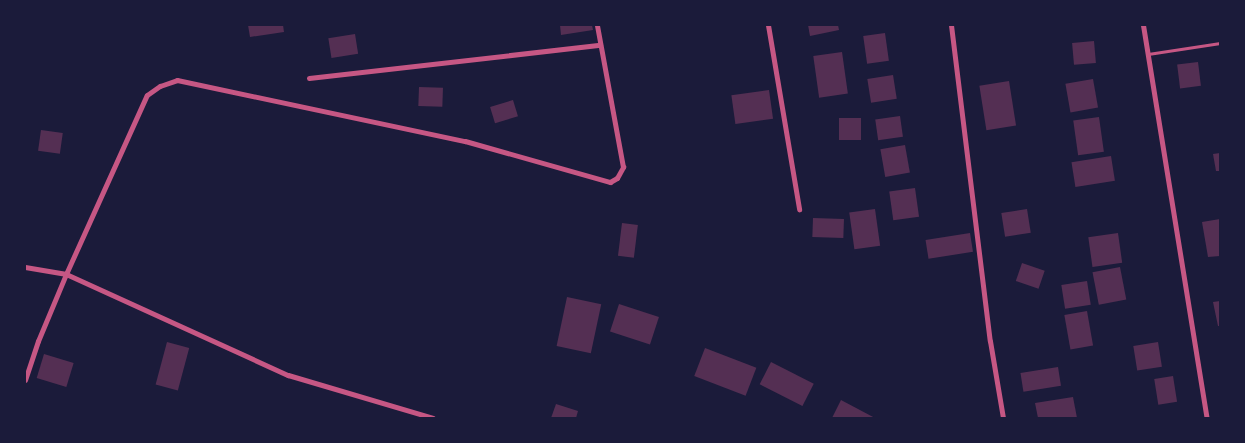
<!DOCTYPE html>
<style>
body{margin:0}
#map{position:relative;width:1245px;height:443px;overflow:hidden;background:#1b1b3a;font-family:"Fira Sans Condensed",sans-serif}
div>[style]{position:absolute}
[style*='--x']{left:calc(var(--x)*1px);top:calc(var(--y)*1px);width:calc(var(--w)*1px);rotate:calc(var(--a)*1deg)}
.building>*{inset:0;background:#542f53;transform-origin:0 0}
.service>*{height:3px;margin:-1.5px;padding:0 1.5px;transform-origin:1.5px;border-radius:1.5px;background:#c65784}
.minor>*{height:5px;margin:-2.5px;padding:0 2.5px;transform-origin:2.5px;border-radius:2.5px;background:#c65784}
span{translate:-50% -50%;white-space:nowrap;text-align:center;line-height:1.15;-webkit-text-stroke:4px #1b1b3a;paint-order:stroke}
.frame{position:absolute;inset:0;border:26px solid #1b1b3a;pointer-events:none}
</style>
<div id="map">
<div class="building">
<i style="clip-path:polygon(248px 25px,283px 25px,284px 32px,250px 37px)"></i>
<i style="clip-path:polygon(560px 25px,592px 25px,593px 30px,561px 35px)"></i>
<i style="clip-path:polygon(808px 25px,838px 25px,839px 30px,810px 36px)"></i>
<i style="left:885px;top:33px;width:28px;height:22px;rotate:82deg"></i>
<i style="left:355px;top:34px;width:20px;height:27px;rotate:81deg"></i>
<i style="left:1094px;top:41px;width:22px;height:22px;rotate:85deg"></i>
<i style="left:842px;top:52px;width:42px;height:29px;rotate:82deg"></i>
<i style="left:1198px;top:62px;width:24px;height:21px;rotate:83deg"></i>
<i style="left:893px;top:75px;width:24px;height:26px;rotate:81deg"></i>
<i style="left:1093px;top:79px;width:29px;height:28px;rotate:80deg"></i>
<i style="left:1009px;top:81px;width:45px;height:30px;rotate:81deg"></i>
<i style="left:419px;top:87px;width:24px;height:19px;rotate:2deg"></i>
<i style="left:769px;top:90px;width:29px;height:38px;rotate:82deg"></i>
<i style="left:513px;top:100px;width:17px;height:24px;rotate:73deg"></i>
<i style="left:900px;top:116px;width:21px;height:25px;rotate:82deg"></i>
<i style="left:1099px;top:117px;width:35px;height:26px;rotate:82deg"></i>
<i style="left:839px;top:118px;width:22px;height:22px"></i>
<i style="left:41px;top:130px;width:22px;height:21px;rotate:8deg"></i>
<i style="left:905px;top:145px;width:28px;height:25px;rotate:80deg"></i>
<i style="clip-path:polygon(1220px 153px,1220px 171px,1216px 171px,1213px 154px)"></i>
<i style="left:1111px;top:156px;width:25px;height:40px;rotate:81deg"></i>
<i style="left:915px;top:188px;width:29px;height:26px;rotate:82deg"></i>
<i style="left:875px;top:209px;width:37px;height:26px;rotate:82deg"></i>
<i style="left:1027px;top:209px;width:24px;height:26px;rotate:81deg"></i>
<i style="left:813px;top:218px;width:31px;height:19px;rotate:2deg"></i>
<i style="clip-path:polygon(1220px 219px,1220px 256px,1208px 257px,1202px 222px)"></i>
<i style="left:622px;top:223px;width:16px;height:33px;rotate:7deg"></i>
<i style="left:970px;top:233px;width:19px;height:45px;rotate:81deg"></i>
<i style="left:1118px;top:233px;width:30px;height:30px;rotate:82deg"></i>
<i style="left:1022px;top:263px;width:24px;height:19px;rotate:19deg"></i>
<i style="left:1120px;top:267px;width:33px;height:28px;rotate:79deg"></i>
<i style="left:1087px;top:281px;width:24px;height:26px;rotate:81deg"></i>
<i style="left:567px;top:297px;width:35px;height:50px;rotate:12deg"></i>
<i style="clip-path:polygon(1220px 301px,1220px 326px,1218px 326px,1213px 302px)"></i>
<i style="left:619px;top:304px;width:42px;height:29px;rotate:18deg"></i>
<i style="left:1087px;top:311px;width:35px;height:23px;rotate:80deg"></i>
<i style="left:167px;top:342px;width:23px;height:44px;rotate:15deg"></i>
<i style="left:1158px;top:342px;width:25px;height:25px;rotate:81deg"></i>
<i style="left:705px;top:348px;width:55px;height:30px;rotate:21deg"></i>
<i style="left:44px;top:354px;width:31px;height:25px;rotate:17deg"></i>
<i style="left:771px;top:362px;width:48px;height:25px;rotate:27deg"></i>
<i style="left:1058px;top:367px;width:19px;height:38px;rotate:81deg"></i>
<i style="left:1173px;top:376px;width:26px;height:19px;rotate:81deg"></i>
<i style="clip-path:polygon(1073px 397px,1077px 418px,1038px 418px,1035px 403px)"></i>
<i style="clip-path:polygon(841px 400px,875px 418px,832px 418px)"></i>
<i style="clip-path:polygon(556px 404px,578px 411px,576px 418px,551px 418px)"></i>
</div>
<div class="service">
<i style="--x:1148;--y:54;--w:73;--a:-8.7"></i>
</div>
<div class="minor">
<i style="--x:768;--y:25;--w:187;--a:80.4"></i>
<i style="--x:951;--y:25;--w:318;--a:83"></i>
<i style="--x:990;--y:341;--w:78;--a:80.4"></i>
<i style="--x:1143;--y:25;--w:398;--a:80.8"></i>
<i style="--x:309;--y:78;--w:293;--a:-6.5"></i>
<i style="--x:25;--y:267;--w:42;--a:9.7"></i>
<i style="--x:66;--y:274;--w:244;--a:24.5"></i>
<i style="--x:288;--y:375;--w:151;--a:16.5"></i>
<i style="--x:25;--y:380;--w:41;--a:-71.6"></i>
<i style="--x:38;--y:341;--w:73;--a:-67.3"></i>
<i style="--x:66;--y:274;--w:196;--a:-65.7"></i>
<i style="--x:147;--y:95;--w:16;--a:-35"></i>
<i style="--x:160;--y:86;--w:18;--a:-19"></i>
<i style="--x:177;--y:80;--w:294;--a:12"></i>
<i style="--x:465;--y:141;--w:151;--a:15.8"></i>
<i style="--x:610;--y:182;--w:8;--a:-30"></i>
<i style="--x:617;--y:178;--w:13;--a:-61"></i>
<i style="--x:623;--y:167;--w:144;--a:-100.4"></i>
</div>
<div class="frame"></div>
</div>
